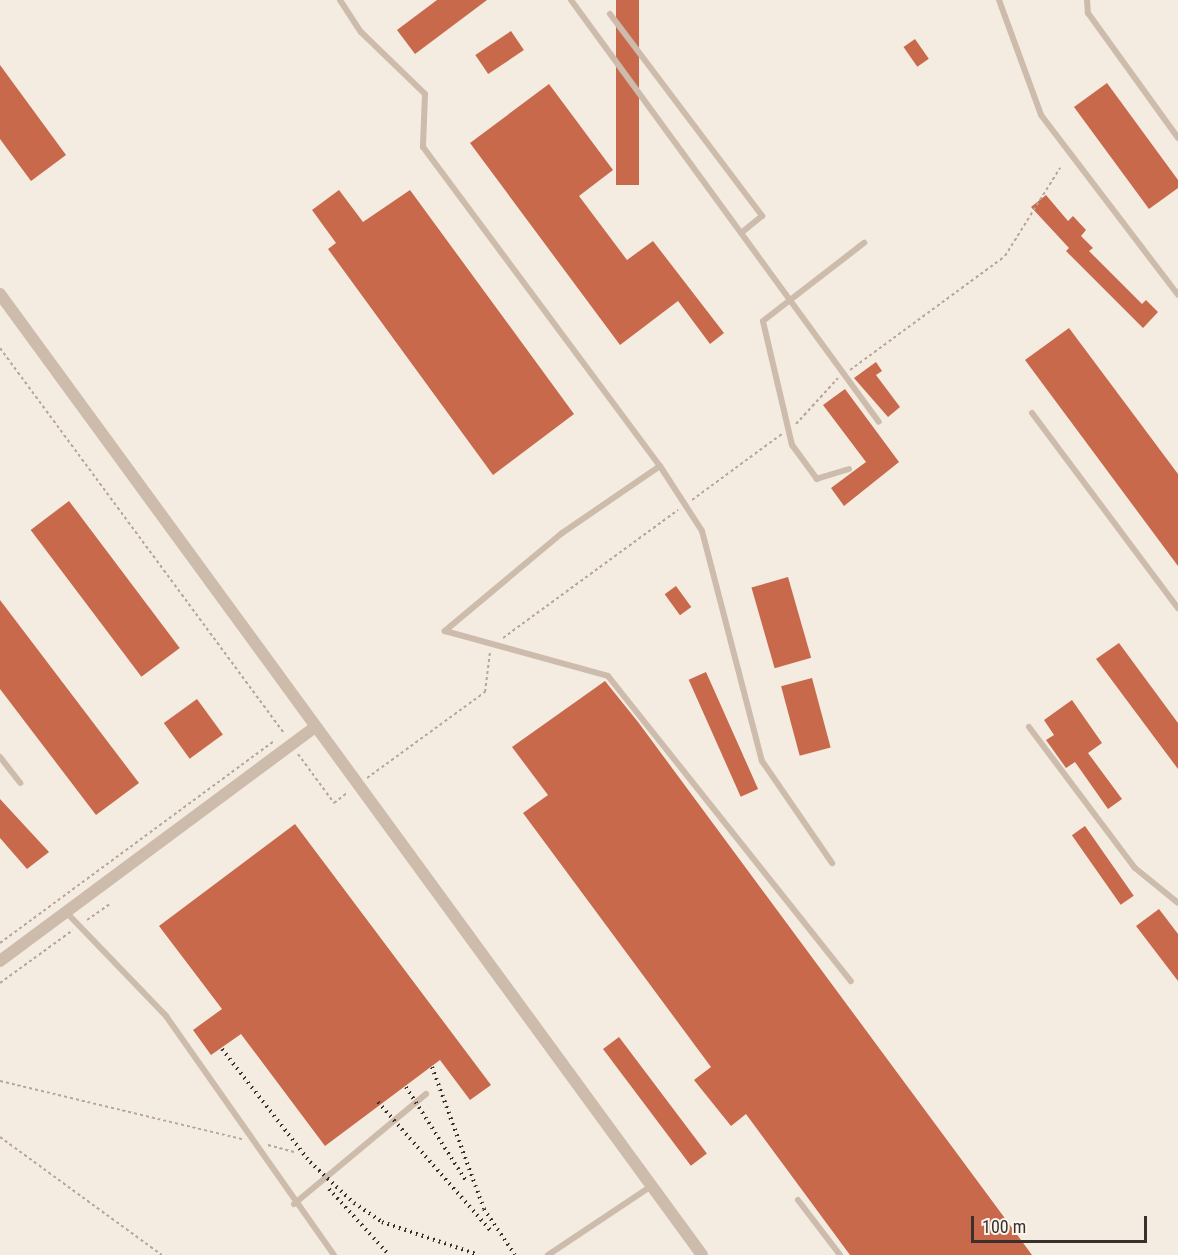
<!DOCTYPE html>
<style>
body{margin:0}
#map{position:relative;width:1178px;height:1255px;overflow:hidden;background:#f4ebe1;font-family:"Roboto Condensed",sans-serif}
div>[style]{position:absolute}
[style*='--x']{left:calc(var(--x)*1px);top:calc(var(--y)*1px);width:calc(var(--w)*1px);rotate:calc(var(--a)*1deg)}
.building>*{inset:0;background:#c8694b;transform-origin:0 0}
.path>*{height:2px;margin-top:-1px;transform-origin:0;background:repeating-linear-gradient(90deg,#b9a596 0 3px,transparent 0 6px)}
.service>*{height:6px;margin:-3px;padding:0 3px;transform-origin:3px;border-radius:3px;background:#cdbbac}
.minor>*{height:12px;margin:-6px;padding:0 6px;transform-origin:6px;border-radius:6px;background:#cdbbac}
.rail>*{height:4px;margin-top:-2px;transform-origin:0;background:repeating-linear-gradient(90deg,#3b302b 0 1.5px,transparent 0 6px)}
span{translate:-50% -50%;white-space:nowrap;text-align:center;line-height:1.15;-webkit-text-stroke:6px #fbf5ee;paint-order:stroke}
.scale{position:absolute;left:971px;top:1216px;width:176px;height:27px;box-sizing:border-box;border:3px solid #3b302b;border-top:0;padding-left:8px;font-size:18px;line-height:21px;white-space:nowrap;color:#3b302b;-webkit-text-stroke:4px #fbf5ee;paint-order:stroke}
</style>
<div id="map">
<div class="building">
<i style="clip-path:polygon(437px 0,487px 0,415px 54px,397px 30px)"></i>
<i style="left:616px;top:0;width:23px;height:185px"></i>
<i style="left:511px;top:31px;width:23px;height:43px;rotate:56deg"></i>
<i style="left:915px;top:39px;width:24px;height:14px;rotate:55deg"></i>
<i style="clip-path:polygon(0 65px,66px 155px,31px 181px,0 139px)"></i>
<i style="clip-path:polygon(1107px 83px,1178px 180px,1178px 188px,1149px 209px,1074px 107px)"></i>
<i style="clip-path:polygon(549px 84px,613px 170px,579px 196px,627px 260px,653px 241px,724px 333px,710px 344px,678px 301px,620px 345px,470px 143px)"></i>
<i style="clip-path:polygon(339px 190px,363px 222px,410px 190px,574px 414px,493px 475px,328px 249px,336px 243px,312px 210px)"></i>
<i style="clip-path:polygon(1046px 195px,1068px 221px,1073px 216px,1086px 230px,1081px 236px,1093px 248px,1089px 251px,1142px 304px,1146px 300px,1158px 312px,1143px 328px,1066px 251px,1069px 248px,1031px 207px)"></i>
<i style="clip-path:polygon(1069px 328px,1178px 474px,1178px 566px,1025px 360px)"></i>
<i style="clip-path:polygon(876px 362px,882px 371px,876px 375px,900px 407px,888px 417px,854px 378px)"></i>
<i style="clip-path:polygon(845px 389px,899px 462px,844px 506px,831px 488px,866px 462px,823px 405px)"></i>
<i style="left:69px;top:501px;width:184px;height:48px;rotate:53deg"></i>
<i style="left:788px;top:577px;width:84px;height:38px;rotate:74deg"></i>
<i style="left:676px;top:586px;width:26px;height:14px;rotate:54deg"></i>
<i style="clip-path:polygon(0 600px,139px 783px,96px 815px,0 689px)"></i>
<i style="clip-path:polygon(1119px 643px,1178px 723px,1178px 769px,1096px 659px)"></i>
<i style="left:706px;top:672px;width:128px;height:19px;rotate:66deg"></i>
<i style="left:812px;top:678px;width:72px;height:32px;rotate:75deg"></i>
<i style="clip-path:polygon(605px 681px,638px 722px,1032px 1255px,850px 1255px,746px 1114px,731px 1126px,694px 1080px,711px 1067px,523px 813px,548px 795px,512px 747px)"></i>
<i style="left:197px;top:699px;width:44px;height:41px;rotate:54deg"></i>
<i style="clip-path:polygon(1072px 700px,1102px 743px,1088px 753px,1122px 799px,1108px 809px,1075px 762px,1066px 768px,1046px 740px,1054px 735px,1044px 720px)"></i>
<i style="clip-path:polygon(0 799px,49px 852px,27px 869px,0 838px)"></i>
<i style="clip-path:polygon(295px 824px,491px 1085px,470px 1100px,440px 1060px,325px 1146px,241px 1034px,211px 1055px,193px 1030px,222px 1009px,159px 926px)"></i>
<i style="left:1085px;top:826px;width:85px;height:16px;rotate:55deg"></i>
<i style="clip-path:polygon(1159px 909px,1178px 934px,1178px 981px,1136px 926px)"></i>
<i style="left:619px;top:1037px;width:146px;height:20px;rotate:53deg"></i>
</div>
<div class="path">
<i style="--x:0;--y:348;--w:480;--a:53.6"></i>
<i style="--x:850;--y:370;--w:192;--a:-36.3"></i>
<i style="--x:1005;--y:256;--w:104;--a:-58"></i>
<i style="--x:796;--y:424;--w:62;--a:-47.6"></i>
<i style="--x:692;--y:500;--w:112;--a:-36.3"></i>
<i style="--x:503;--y:638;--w:217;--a:-36.2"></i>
<i style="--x:298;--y:754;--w:61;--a:53.7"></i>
<i style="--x:334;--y:803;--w:18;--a:-38"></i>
<i style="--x:367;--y:778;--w:146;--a:-36.1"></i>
<i style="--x:485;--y:692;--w:40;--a:-82.9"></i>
<i style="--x:87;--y:920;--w:29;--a:-35"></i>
<i style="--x:0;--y:943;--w:339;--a:-36.4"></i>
<i style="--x:0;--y:983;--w:90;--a:-36"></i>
<i style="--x:0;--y:1081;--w:249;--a:13.5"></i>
<i style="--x:0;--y:1137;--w:200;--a:36.1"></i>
<i style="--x:268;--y:1145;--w:27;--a:15"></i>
</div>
<div class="service">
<i style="--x:340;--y:0;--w:38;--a:57"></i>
<i style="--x:361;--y:32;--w:89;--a:44.1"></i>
<i style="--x:425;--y:94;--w:53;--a:92.2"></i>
<i style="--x:423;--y:147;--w:397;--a:53.4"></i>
<i style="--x:660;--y:466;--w:119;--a:145.6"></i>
<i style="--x:562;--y:533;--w:153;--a:140.1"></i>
<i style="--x:571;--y:0;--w:522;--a:53.88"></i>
<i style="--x:999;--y:0;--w:122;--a:69.9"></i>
<i style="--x:1041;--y:115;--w:226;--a:52.7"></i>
<i style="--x:1087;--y:0;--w:13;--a:86"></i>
<i style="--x:1088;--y:13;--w:154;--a:54.2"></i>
<i style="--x:610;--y:14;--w:253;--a:53"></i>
<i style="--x:762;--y:216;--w:26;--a:141"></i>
<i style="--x:1032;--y:413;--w:244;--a:53.2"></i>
<i style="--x:660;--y:466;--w:77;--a:57.1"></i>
<i style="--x:702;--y:531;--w:238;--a:75.4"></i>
<i style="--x:762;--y:761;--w:124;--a:55.5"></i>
<i style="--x:849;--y:469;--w:34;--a:163"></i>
<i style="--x:817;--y:479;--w:42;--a:-126.3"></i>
<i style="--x:792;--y:445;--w:127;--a:-103.2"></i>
<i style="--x:763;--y:321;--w:128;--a:-37.7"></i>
<i style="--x:445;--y:631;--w:169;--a:15.4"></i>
<i style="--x:608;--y:676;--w:390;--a:51.5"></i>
<i style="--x:1029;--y:727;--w:176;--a:53.1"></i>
<i style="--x:1135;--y:868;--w:55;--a:39.1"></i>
<i style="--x:0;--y:757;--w:33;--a:52"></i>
<i style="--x:65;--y:911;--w:146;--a:46.1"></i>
<i style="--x:166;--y:1016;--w:292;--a:54.9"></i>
<i style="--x:798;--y:1200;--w:69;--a:52.6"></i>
<i style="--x:294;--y:1204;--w:172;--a:-39.8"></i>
<i style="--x:548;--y:1255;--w:123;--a:-33.7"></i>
</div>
<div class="minor">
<i style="--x:0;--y:294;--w:1190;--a:53.85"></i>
<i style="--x:0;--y:961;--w:392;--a:-36.6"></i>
</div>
<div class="rail">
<i style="--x:222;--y:1049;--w:143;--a:52.1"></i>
<i style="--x:310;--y:1162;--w:60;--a:43"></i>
<i style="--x:354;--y:1203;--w:34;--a:34"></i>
<i style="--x:382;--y:1222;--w:102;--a:18.8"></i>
<i style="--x:432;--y:1067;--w:151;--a:69.9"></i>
<i style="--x:484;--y:1209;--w:55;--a:56"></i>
<i style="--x:406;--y:1087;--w:112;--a:57.4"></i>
<i style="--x:378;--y:1102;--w:171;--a:48.8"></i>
<i style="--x:329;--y:1189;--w:89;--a:47.7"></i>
</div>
<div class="scale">100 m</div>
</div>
